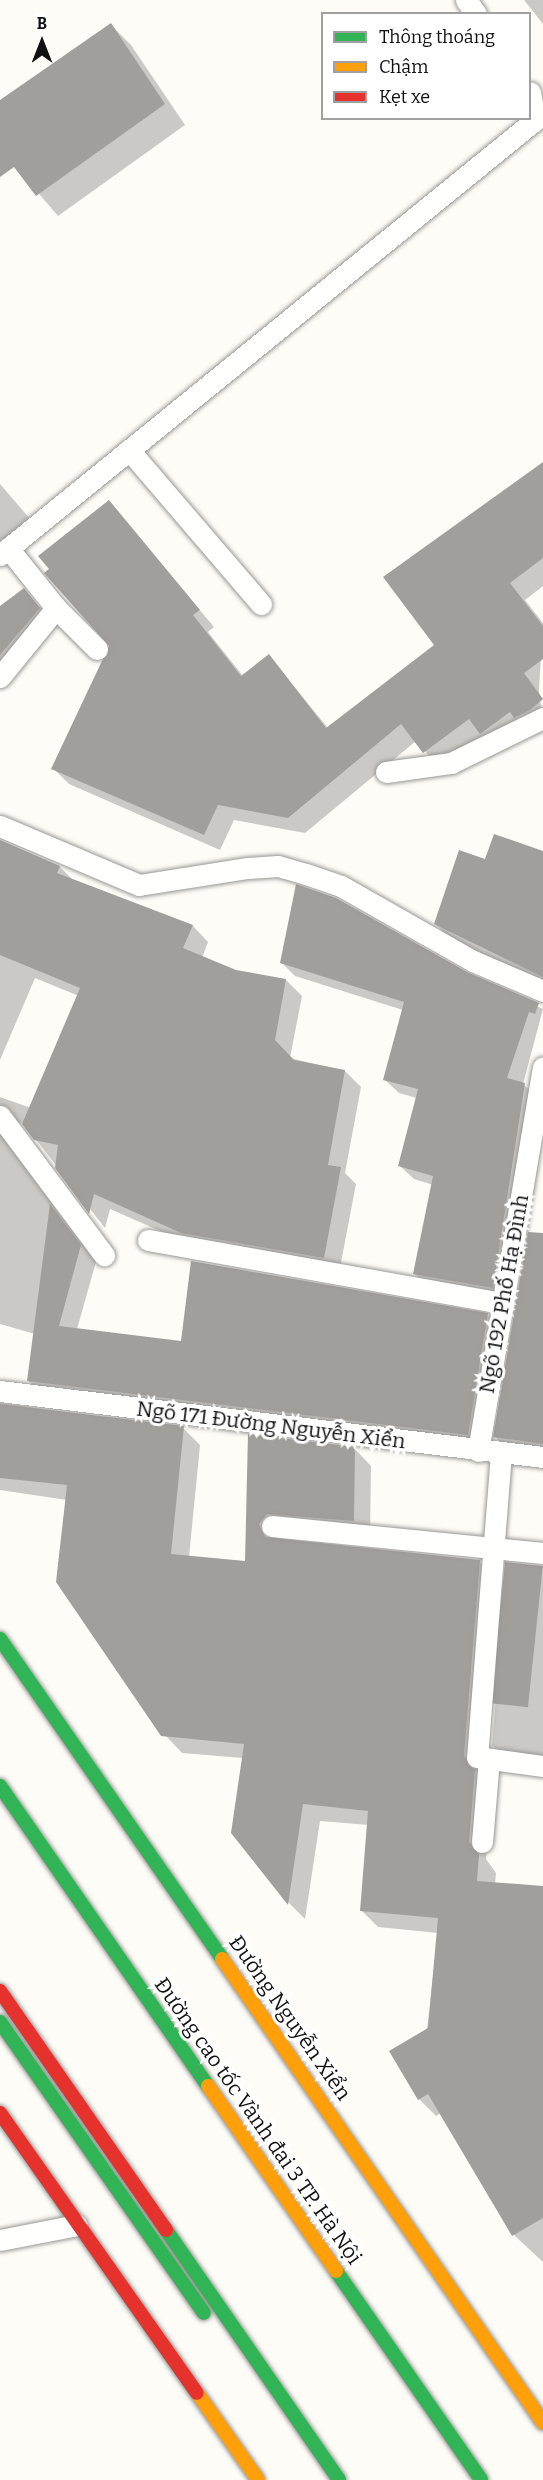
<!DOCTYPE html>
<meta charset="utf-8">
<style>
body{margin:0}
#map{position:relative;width:543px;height:2480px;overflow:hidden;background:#fdfcf7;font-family:Bitter,serif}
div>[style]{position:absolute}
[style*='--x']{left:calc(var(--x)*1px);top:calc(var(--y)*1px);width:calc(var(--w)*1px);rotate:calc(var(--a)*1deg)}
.shadow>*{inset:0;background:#0003}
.building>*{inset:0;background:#a19f9c;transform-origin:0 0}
.roads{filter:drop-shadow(0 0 2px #979795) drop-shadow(0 0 2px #979795)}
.lane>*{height:21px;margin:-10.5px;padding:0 10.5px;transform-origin:10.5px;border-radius:10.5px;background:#fffffe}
.fast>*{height:14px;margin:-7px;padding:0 7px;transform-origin:7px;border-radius:7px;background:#30b455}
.slow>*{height:14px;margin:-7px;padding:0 7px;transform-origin:7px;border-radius:7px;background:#ff9f0a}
.jam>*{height:14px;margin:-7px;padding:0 7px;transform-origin:7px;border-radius:7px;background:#e5322d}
span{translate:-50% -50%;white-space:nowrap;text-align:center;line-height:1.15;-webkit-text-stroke:6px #fff;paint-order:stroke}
.street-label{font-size:21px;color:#111}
.legend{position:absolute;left:321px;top:12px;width:210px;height:108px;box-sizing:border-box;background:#fff;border:2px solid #a0a0a0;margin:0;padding:8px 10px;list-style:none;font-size:18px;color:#111}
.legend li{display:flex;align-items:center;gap:12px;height:30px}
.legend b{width:30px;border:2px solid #a0a0a0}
.north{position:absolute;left:12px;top:12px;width:60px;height:60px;-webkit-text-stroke:4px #fff;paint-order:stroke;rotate:0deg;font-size:16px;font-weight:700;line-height:24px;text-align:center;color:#111}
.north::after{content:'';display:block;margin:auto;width:21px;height:27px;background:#111;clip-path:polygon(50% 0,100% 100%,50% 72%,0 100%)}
</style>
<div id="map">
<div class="shadow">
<i style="clip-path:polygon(524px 0,543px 0,543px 24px)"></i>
<i style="clip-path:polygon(111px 25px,131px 45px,185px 125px,58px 216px,0 148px,0 101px)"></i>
<i style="clip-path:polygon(543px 468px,543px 586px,525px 600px,543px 623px,539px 690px,543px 726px,440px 768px,416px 741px,305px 833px,234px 820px,220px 850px,69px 784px,53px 768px,111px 646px,109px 502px,214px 627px,208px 632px,243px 676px,269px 656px,328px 728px,436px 645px)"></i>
<i style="clip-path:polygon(0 484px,31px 520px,0 544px)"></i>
<i style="clip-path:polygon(33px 600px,48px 618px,0 680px,0 611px)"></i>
<i style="clip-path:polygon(0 843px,60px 867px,75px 882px,193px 926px,208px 942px,202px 958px,235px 971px,286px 980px,302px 996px,290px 1058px,345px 1071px,361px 1087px,345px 1173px,356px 1184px,339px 1273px,199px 1248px,110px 1209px,105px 1228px,23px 1123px,7px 1121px,5px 1141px,96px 1262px,77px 1329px,182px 1342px,488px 1315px,504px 1331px,483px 1450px,44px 1397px,29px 1381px,35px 1334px,0 1324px,0 1097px,31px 1108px,79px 996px,35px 978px,0 1060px)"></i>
<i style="clip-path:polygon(543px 853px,543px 984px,452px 941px,436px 924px,486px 861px)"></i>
<i style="clip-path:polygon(281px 962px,466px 973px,543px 1009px,523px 1084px,538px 1098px,506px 1301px,428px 1287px,415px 1274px,433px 1185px,414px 1179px,400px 1166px,417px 1098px,399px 1093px,385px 1080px,403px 1010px,295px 976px)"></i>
<i style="clip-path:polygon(543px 1304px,543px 1459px,512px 1454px,495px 1437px)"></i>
<i style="clip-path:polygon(0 1403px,183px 1428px,200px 1445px,189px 1557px,247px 1563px,250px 1436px,354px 1448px,371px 1466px,370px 1538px,278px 1536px,278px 1541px,479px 1561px,496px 1578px,481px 1774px,492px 1788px,486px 1859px,496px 1873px,495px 1884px,543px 1888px,543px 2262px,514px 2235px,441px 2113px,436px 2116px,419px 2099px,438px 1933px,378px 1927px,361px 1910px,369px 1825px,320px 1821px,305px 1919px,290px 1904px,233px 1833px,243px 1758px,182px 1753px,165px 1735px,67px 1500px,0 1490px)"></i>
<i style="clip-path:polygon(507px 1564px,543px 1566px,543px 1770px,509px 1763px,492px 1745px)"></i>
</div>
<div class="building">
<i style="clip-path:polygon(111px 23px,165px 104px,36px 196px,14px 167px,0 177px,0 100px)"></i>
<i style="clip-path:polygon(543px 462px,543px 558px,510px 583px,543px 626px,543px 659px,524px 673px,543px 699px,530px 710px,514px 718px,510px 712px,480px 734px,469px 719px,423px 753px,401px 724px,288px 818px,218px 805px,204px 835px,51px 769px,109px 646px,44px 573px,49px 569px,38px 556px,109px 500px,200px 610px,193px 615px,241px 676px,269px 654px,326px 728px,434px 645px,383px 577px)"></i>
<i style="clip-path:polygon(24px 588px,40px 608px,0 655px,0 606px)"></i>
<i style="clip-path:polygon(494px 834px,543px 851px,543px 977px,434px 924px,459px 850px,485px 859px)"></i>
<i style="clip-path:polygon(0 840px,60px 866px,57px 873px,193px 925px,183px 948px,236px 970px,286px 979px,275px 1040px,294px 1060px,345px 1070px,328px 1165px,341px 1167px,324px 1258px,181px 1233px,94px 1194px,89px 1214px,55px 1168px,58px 1145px,34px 1140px,22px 1124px,80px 988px,0 955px)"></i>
<i style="clip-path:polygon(296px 884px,336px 898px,467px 972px,539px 1003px,535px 1014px,529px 1012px,507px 1078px,525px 1083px,493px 1288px,413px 1274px,433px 1176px,398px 1166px,418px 1089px,383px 1080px,404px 1002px,280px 963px)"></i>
<i style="clip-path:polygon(50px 1204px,81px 1245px,59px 1326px,181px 1341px,191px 1261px,488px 1313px,468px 1435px,27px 1381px)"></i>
<i style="clip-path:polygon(528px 1232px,543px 1233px,543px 1444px,493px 1437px)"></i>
<i style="clip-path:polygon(0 1404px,184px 1426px,171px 1554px,245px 1561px,248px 1434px,355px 1447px,354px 1521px,267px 1514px,259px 1524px,265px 1537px,480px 1560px,464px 1756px,475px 1770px,469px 1842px,479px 1854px,477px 1881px,543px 1886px,543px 2218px,512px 2236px,428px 2094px,418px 2100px,389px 2051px,428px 2028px,438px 1918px,360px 1911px,368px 1811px,303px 1804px,288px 1905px,231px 1833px,244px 1744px,161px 1736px,56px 1582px,67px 1485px,0 1478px)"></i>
<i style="left:505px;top:1562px;width:38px;height:142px;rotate:6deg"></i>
</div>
<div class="roads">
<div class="lane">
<i style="--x:466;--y:0;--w:17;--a:54"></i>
<i style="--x:129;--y:450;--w:203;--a:49.4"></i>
<i style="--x:8;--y:548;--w:77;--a:51.3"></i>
<i style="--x:0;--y:555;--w:690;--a:-39.11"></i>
<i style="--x:535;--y:120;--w:28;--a:-100"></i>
<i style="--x:0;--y:677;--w:89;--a:-50.9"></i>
<i style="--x:56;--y:608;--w:58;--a:45"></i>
<i style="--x:386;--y:772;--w:66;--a:-7.9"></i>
<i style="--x:451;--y:763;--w:102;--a:-26.1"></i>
<i style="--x:0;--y:826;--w:151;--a:23"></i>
<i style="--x:139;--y:885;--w:110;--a:-8.9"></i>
<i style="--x:248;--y:868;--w:30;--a:-4"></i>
<i style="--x:278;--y:866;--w:29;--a:16"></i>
<i style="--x:306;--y:874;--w:37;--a:19"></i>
<i style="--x:341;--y:886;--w:152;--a:29.6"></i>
<i style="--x:473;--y:961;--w:76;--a:23.2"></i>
<i style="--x:0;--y:1116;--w:174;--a:53.2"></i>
<i style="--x:148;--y:1240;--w:361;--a:10.1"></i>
<i style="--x:0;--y:1391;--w:547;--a:6.93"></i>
<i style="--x:478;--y:1451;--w:389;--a:-80.4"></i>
<i style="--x:501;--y:1453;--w:305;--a:94.5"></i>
<i style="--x:477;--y:1757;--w:67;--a:7.8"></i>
<i style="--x:272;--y:1526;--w:272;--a:5.7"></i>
<i style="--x:482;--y:1842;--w:83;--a:-85.2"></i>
<i style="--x:0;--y:2240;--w:78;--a:-11"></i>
</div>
<div class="fast">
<i style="--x:0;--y:1639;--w:389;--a:55.2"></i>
<i style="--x:0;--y:1786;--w:365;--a:55.3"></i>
<i style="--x:0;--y:2022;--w:355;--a:55"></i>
<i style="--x:166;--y:2230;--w:304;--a:55.3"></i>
<i style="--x:336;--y:2271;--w:254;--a:55.2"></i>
</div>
<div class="slow">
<i style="--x:222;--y:1959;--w:564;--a:55.32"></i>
<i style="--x:208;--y:2086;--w:225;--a:55.3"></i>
<i style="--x:197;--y:2393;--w:106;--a:55"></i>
</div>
<div class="jam">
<i style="--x:0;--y:1991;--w:291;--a:55.2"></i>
<i style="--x:0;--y:2113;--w:342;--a:54.9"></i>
</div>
</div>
<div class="street-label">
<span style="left:504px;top:1294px;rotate:-80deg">Ngõ 192 Phố Hạ Đình</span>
<span style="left:271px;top:1425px;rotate:7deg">Ngõ 171 Đường Nguyễn Xiển</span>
<span style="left:290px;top:2018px;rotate:55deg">Đường Nguyễn Xiển</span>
<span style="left:258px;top:2121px;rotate:55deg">Đường cao tốc Vành đai 3 TP. Hà Nội</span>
</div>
<ul class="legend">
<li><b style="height:8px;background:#30b455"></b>Thông thoáng</li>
<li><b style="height:8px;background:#ff9f0a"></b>Chậm</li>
<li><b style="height:8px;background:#e5322d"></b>Kẹt xe</li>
</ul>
<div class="north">B</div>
</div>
